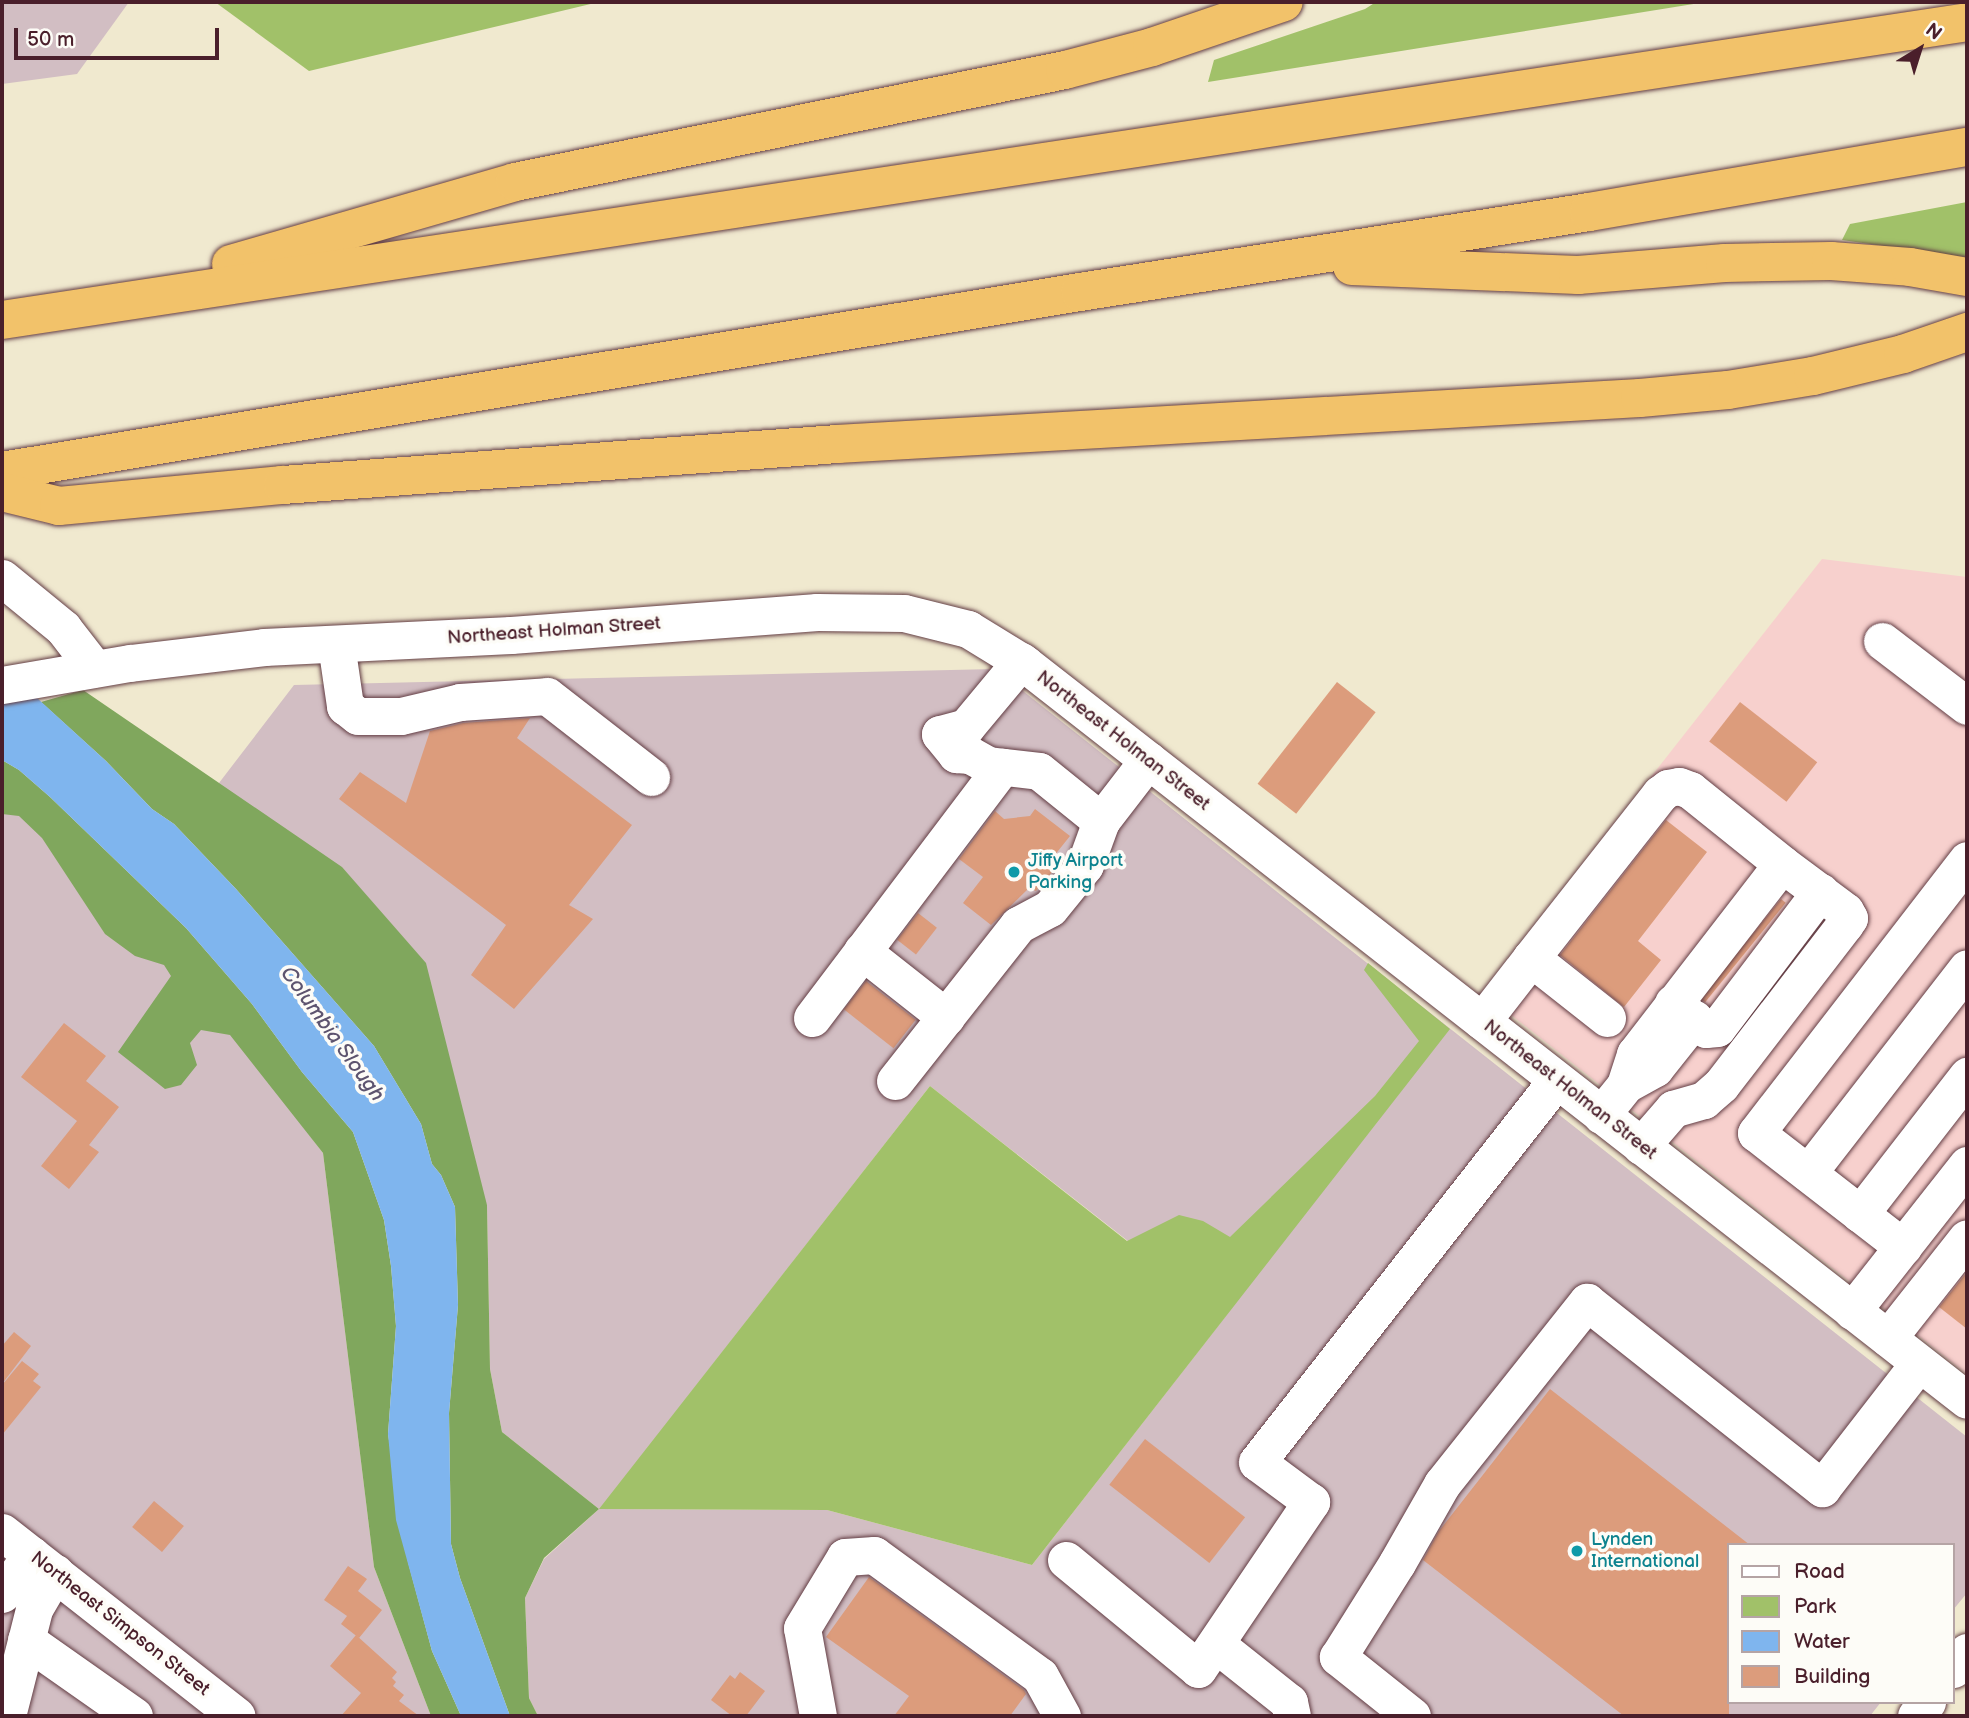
<!DOCTYPE html>
<style>
body{margin:0}
#map{position:relative;width:1969px;height:1718px;overflow:hidden;background:#f0e9cf;font-family:"Balsamiq Sans",sans-serif}
div>[style]{position:absolute}
[style*='--x']{left:calc(var(--x)*1px);top:calc(var(--y)*1px);width:calc(var(--w)*1px);rotate:calc(var(--a)*1deg)}
.built>*{inset:0;background:#f7d0cd}
.industrial>*{inset:0;background:#d2bec3}
.green>*{inset:0;background:#a1c169}
.forest>*{inset:0;background:#80a75d}
.water>*{inset:0;background:#7fb5ee}
.building>*{inset:0;background:#dc9c7c;transform-origin:0 0}
.roads{filter:drop-shadow(0 0 2px #633d44) drop-shadow(0 0 2px #633d44)}
.minor>*{height:37px;margin:-18.5px;padding:0 18.5px;transform-origin:18.5px;border-radius:18.5px;background:#fff}
.highway>*{height:38px;margin:-19px;padding:0 19px;transform-origin:19px;border-radius:19px;background:#f2c26a}
.dots>*{width:19px;height:19px;translate:-50% -50%;box-sizing:border-box;border:4px solid #fdfcf7;border-radius:50%}
span{translate:-50% -50%;white-space:nowrap;text-align:center;line-height:1.15;-webkit-text-stroke:7px #fdfcf7;paint-order:stroke}
.street-label{font-size:19px;color:#4a1f2b}
.culture-label{font-size:19px;color:#0d838f}
.left{translate:0 -50%;text-align:left}
.water-label{font-size:21px;color:#5d546f;font-style:italic}
.frame{position:absolute;inset:0;border:4px solid #4a1f2b;pointer-events:none}
.legend{position:absolute;left:1727px;top:1543px;width:228px;height:161px;box-sizing:border-box;background:#fdfcf7;border:2px solid #b5a4a5;margin:0;padding:9px 12px;list-style:none;font-size:21px;color:#4a1f2b}
.legend li{display:flex;align-items:center;gap:14px;height:35px}
.legend b{width:35px;border:2px solid #b5a4a5}
.north{position:absolute;left:1885px;top:14px;width:70px;height:70px;-webkit-text-stroke:5px #fdfcf7;paint-order:stroke;rotate:38deg;font-size:19px;font-weight:700;line-height:28px;text-align:center;color:#4a1f2b}
.north::after{content:'';display:block;margin:auto;width:24px;height:32px;background:#4a1f2b;clip-path:polygon(50% 0,100% 100%,50% 72%,0 100%)}
.scale{position:absolute;left:14px;top:28px;width:205px;height:32px;box-sizing:border-box;border:4px solid #4a1f2b;border-top:0;padding-left:9px;font-size:21px;line-height:24px;white-space:nowrap;color:#4a1f2b;-webkit-text-stroke:5px #fdfcf7;paint-order:stroke}
</style>
<div id="map">
<div class="built">
<i style="clip-path:polygon(1822px 559px,1967px 577px,1967px 1374px,1482px 992px)"></i>
</div>
<div class="industrial">
<i style="clip-path:polygon(2px 2px,129px 2px,77px 74px,2px 84px)"></i>
<i style="clip-path:polygon(evenodd,995px 669px,1967px 1437px,1967px 1593px,1953px 1610px,1953px 1545px,1729px 1545px,1729px 1702px,1881px 1702px,1870px 1716px,538px 1716px,529px 1698px,525px 1598px,544px 1559px,599px 1509px,502px 1432px,490px 1369px,487px 1205px,219px 783px,294px 685px,995px 669px,930px 1086px,1225px 1317px,1032px 1565px,827px 1510px,600px 1509px,930px 1086px)"></i>
<i style="clip-path:polygon(2px 797px,204px 996px,323px 1153px,374px 1567px,431px 1716px,2px 1716px)"></i>
</div>
<div class="green">
<i style="clip-path:polygon(215px 2px,599px 2px,309px 71px)"></i>
<i style="clip-path:polygon(1376px 2px,1706px 2px,1208px 82px,1214px 60px,1365px 9px)"></i>
<i style="clip-path:polygon(1967px 202px,1967px 263px,1925px 252px,1842px 240px,1850px 224px)"></i>
<i style="clip-path:polygon(1368px 963px,1450px 1029px,1032px 1565px,827px 1510px,599px 1509px,930px 1086px,1127px 1241px,1179px 1215px,1203px 1221px,1230px 1237px,1375px 1096px,1419px 1041px,1364px 970px)"></i>
</div>
<div class="forest">
<i style="clip-path:polygon(83px 690px,342px 867px,426px 963px,487px 1205px,490px 1369px,502px 1432px,599px 1509px,544px 1558px,525px 1598px,529px 1698px,538px 1716px,510px 1716px,460px 1578px,451px 1544px,449px 1413px,458px 1305px,455px 1207px,441px 1175px,432px 1164px,421px 1124px,374px 1046px,236px 889px,174px 824px,152px 809px,106px 761px,41px 702px)"></i>
<i style="clip-path:polygon(2px 760px,19px 770px,50px 797px,186px 928px,252px 1004px,302px 1072px,353px 1132px,384px 1220px,391px 1266px,396px 1326px,388px 1434px,408px 1562px,432px 1651px,461px 1716px,431px 1716px,374px 1567px,323px 1153px,230px 1035px,201px 1030px,190px 1043px,197px 1065px,181px 1085px,165px 1089px,118px 1052px,171px 976px,164px 965px,135px 956px,105px 934px,42px 838px,19px 816px,2px 814px)"></i>
</div>
<div class="water">
<i style="clip-path:polygon(2px 666px,106px 761px,152px 809px,174px 824px,236px 889px,374px 1046px,421px 1124px,432px 1164px,441px 1175px,455px 1207px,458px 1305px,449px 1413px,451px 1544px,460px 1578px,510px 1716px,461px 1716px,432px 1651px,396px 1520px,388px 1434px,396px 1326px,391px 1266px,384px 1220px,353px 1132px,302px 1072px,252px 1004px,186px 928px,50px 797px,19px 770px,2px 760px)"></i>
</div>
<div class="building">
<i style="left:1337px;top:682px;width:49px;height:129px;rotate:38deg"></i>
<i style="left:1740px;top:702px;width:98px;height:50px;rotate:38deg"></i>
<i style="clip-path:polygon(530px 718px,517px 738px,632px 825px,569px 905px,593px 919px,514px 1009px,471px 975px,506px 925px,339px 799px,360px 772px,406px 803px,430px 731px,463px 723px)"></i>
<i style="clip-path:polygon(1035px 809px,1070px 836px,1046px 866px,1053px 871px,1036px 891px,1029px 888px,991px 925px,963px 903px,983px 877px,959px 859px,995px 811px,1004px 819px,1030px 816px)"></i>
<i style="clip-path:polygon(1666px 820px,1707px 852px,1638px 941px,1661px 960px,1624px 1007px,1560px 955px)"></i>
<i style="left:1781px;top:899px;width:6px;height:128px;rotate:39deg"></i>
<i style="left:918px;top:913px;width:24px;height:34px;rotate:38deg"></i>
<i style="left:866px;top:981px;width:63px;height:36px;rotate:38deg"></i>
<i style="clip-path:polygon(64px 1023px,106px 1056px,86px 1081px,119px 1107px,89px 1145px,99px 1152px,69px 1189px,41px 1166px,77px 1121px,21px 1077px)"></i>
<i style="clip-path:polygon(1967px 1272px,1967px 1329px,1939px 1307px)"></i>
<i style="clip-path:polygon(14px 1332px,31px 1346px,2px 1384px,2px 1346px)"></i>
<i style="clip-path:polygon(22px 1361px,39px 1374px,33px 1381px,41px 1387px,2px 1435px,2px 1385px)"></i>
<i style="clip-path:polygon(1550px 1389px,1750px 1545px,1729px 1545px,1729px 1716px,1624px 1716px,1423px 1560px,1439px 1531px)"></i>
<i style="left:1145px;top:1439px;width:127px;height:58px;rotate:38deg"></i>
<i style="left:154px;top:1501px;width:39px;height:34px;rotate:40deg"></i>
<i style="clip-path:polygon(348px 1566px,367px 1579px,358px 1591px,382px 1610px,359px 1638px,341px 1624px,347px 1616px,324px 1600px)"></i>
<i style="clip-path:polygon(869px 1577px,1024px 1690px,1026px 1694px,1010px 1716px,894px 1716px,909px 1696px,826px 1637px)"></i>
<i style="clip-path:polygon(356px 1635px,397px 1672px,392px 1678px,396px 1682px,393px 1686px,404px 1695px,399px 1701px,419px 1716px,341px 1716px,361px 1693px,330px 1666px)"></i>
<i style="clip-path:polygon(740px 1672px,765px 1691px,746px 1716px,732px 1716px,711px 1700px,730px 1675px,735px 1679px)"></i>
</div>
<div class="roads">
<div class="minor">
<i style="--x:2;--y:578;--w:79;--a:39.3"></i>
<i style="--x:63;--y:628;--w:51;--a:52.2"></i>
<i style="--x:1882;--y:641;--w:107;--a:37.4"></i>
<i style="--x:336;--y:644;--w:63;--a:81.7"></i>
<i style="--x:345;--y:706;--w:16;--a:38"></i>
<i style="--x:358;--y:716;--w:43;--a:0"></i>
<i style="--x:401;--y:716;--w:61;--a:-13.3"></i>
<i style="--x:460;--y:702;--w:87;--a:-3.9"></i>
<i style="--x:547;--y:696;--w:132;--a:37.9"></i>
<i style="--x:2;--y:685;--w:130;--a:-9.8"></i>
<i style="--x:130;--y:663;--w:135;--a:-6.8"></i>
<i style="--x:264;--y:647;--w:247;--a:-2.8"></i>
<i style="--x:511;--y:635;--w:307;--a:-4.3"></i>
<i style="--x:817;--y:612;--w:87;--a:0.7"></i>
<i style="--x:904;--y:613;--w:66;--a:14"></i>
<i style="--x:968;--y:629;--w:67;--a:31.6"></i>
<i style="--x:1025;--y:664;--w:1195;--a:38"></i>
<i style="--x:940;--y:734;--w:26;--a:51"></i>
<i style="--x:956;--y:754;--w:14;--a:4"></i>
<i style="--x:970;--y:755;--w:21;--a:29"></i>
<i style="--x:988;--y:765;--w:51;--a:6.7"></i>
<i style="--x:1039;--y:771;--w:80;--a:38.9"></i>
<i style="--x:1101;--y:821;--w:77;--a:-52.4"></i>
<i style="--x:940;--y:734;--w:27;--a:-15"></i>
<i style="--x:966;--y:727;--w:86;--a:-50.2"></i>
<i style="--x:862;--y:951;--w:107;--a:38.2"></i>
<i style="--x:1673;--y:1003;--w:42;--a:38.2"></i>
<i style="--x:1706;--y:1029;--w:11;--a:-5"></i>
<i style="--x:1717;--y:1028;--w:171;--a:-52.9"></i>
<i style="--x:812;--y:1018;--w:315;--a:-52.9"></i>
<i style="--x:1607;--y:1018;--w:97;--a:-141.7"></i>
<i style="--x:1531;--y:958;--w:209;--a:-51.8"></i>
<i style="--x:1660;--y:794;--w:10;--a:-37"></i>
<i style="--x:1668;--y:788;--w:11;--a:-10"></i>
<i style="--x:1679;--y:786;--w:12;--a:20"></i>
<i style="--x:1690;--y:790;--w:118;--a:38.8"></i>
<i style="--x:1482;--y:1021;--w:80;--a:-52.1"></i>
<i style="--x:895;--y:1081;--w:199;--a:-51.7"></i>
<i style="--x:1018;--y:925;--w:36;--a:-28"></i>
<i style="--x:1050;--y:908;--w:55;--a:-50.9"></i>
<i style="--x:1085;--y:865;--w:47;--a:-70"></i>
<i style="--x:1628;--y:1083;--w:31;--a:-29"></i>
<i style="--x:1655;--y:1068;--w:63;--a:-51.5"></i>
<i style="--x:1601;--y:1115;--w:38;--a:-51"></i>
<i style="--x:1625;--y:1085;--w:33;--a:-72"></i>
<i style="--x:1635;--y:1054;--w:240;--a:-52.3"></i>
<i style="--x:1782;--y:864;--w:79;--a:36.7"></i>
<i style="--x:1845;--y:911;--w:8;--a:60"></i>
<i style="--x:1849;--y:918;--w:7;--a:124"></i>
<i style="--x:1845;--y:924;--w:203;--a:127.6"></i>
<i style="--x:1721;--y:1085;--w:23;--a:139"></i>
<i style="--x:1704;--y:1100;--w:32;--a:164"></i>
<i style="--x:1673;--y:1109;--w:49;--a:130.9"></i>
<i style="--x:1808;--y:1173;--w:259;--a:-52.2"></i>
<i style="--x:1860;--y:1214;--w:175;--a:-52.2"></i>
<i style="--x:1903;--y:1247;--w:186;--a:-142.2"></i>
<i style="--x:1756;--y:1133;--w:345;--a:-52.3"></i>
<i style="--x:1852;--y:1311;--w:186;--a:-51.8"></i>
<i style="--x:1888;--y:1338;--w:127;--a:-51.7"></i>
<i style="--x:2;--y:1532;--w:298;--a:38.1"></i>
<i style="--x:1066;--y:1560;--w:171;--a:39.5"></i>
<i style="--x:1198;--y:1669;--w:202;--a:-55.9"></i>
<i style="--x:1311;--y:1502;--w:67;--a:-143.5"></i>
<i style="--x:1257;--y:1462;--w:485;--a:-51.9"></i>
<i style="--x:2;--y:1594;--w:49;--a:-53.4"></i>
<i style="--x:26;--y:1640;--w:132;--a:35.1"></i>
<i style="--x:1217;--y:1645;--w:92;--a:38.4"></i>
<i style="--x:1289;--y:1702;--w:14;--a:78"></i>
<i style="--x:1953;--y:1669;--w:22;--a:-51"></i>
<i style="--x:7;--y:1716;--w:110;--a:-75.8"></i>
<i style="--x:34;--y:1609;--w:42;--a:-59.7"></i>
<i style="--x:818;--y:1716;--w:89;--a:-100.3"></i>
<i style="--x:802;--y:1628;--w:83;--a:-58.8"></i>
<i style="--x:845;--y:1557;--w:29;--a:-4"></i>
<i style="--x:874;--y:1555;--w:205;--a:36.1"></i>
<i style="--x:1040;--y:1676;--w:46;--a:61.2"></i>
<i style="--x:1412;--y:1716;--w:95;--a:-141.4"></i>
<i style="--x:1338;--y:1657;--w:111;--a:-57.9"></i>
<i style="--x:1397;--y:1563;--w:91;--a:-60.3"></i>
<i style="--x:1442;--y:1484;--w:233;--a:-51.5"></i>
<i style="--x:1587;--y:1302;--w:300;--a:38.4"></i>
<i style="--x:1822;--y:1488;--w:158;--a:-52.2"></i>
<i style="--x:1916;--y:1716;--w:18;--a:-52"></i>
</div>
<div class="highway">
<i style="--x:231;--y:264;--w:296;--a:-16.1"></i>
<i style="--x:515;--y:182;--w:561;--a:-11.51"></i>
<i style="--x:1065;--y:70;--w:90;--a:-14.8"></i>
<i style="--x:1152;--y:47;--w:139;--a:-18.8"></i>
<i style="--x:1352;--y:266;--w:226;--a:2.3"></i>
<i style="--x:1578;--y:275;--w:147;--a:-4.7"></i>
<i style="--x:1725;--y:263;--w:106;--a:-1.1"></i>
<i style="--x:1831;--y:261;--w:79;--a:4.3"></i>
<i style="--x:1910;--y:267;--w:58;--a:10"></i>
<i style="--x:2;--y:320;--w:1987;--a:-8.62"></i>
<i style="--x:2;--y:471;--w:1093;--a:-9.43"></i>
<i style="--x:1080;--y:292;--w:515;--a:-8.93"></i>
<i style="--x:1589;--y:212;--w:384;--a:-9.8"></i>
<i style="--x:2;--y:492;--w:59;--a:13.8"></i>
<i style="--x:59;--y:506;--w:225;--a:-5.4"></i>
<i style="--x:283;--y:485;--w:556;--a:-4.23"></i>
<i style="--x:837;--y:444;--w:804;--a:-3.28"></i>
<i style="--x:1640;--y:398;--w:88;--a:-5.2"></i>
<i style="--x:1728;--y:390;--w:86;--a:-9.4"></i>
<i style="--x:1813;--y:376;--w:93;--a:-13.7"></i>
<i style="--x:1903;--y:354;--w:68;--a:-19"></i>
</div>
</div>
<div class="dots">
<i style="left:1014px;top:872px;background:#0f9aa8"></i>
<i style="left:1577px;top:1551px;background:#0f9aa8"></i>
</div>
<div class="street-label">
<span style="left:554px;top:631px;rotate:-4deg">Northeast Holman Street</span>
<span style="left:1123px;top:741px;rotate:38deg">Northeast Holman Street</span>
<span style="left:1570px;top:1090px;rotate:38deg">Northeast Holman Street</span>
<span style="left:120px;top:1624px;rotate:38deg">Northeast Simpson Street</span>
</div>
<div class="culture-label">
<span class="left" style="left:1028px;top:872px">Jiffy Airport<br>Parking</span>
<span class="left" style="left:1591px;top:1551px">Lynden<br>International</span>
</div>
<div class="water-label">
<span style="left:332px;top:1034px;rotate:54deg">Columbia Slough</span>
</div>
<div class="frame"></div>
<ul class="legend">
<li><b style="height:9px;background:#fff"></b>Road</li>
<li><b style="height:19px;background:#a1c169"></b>Park</li>
<li><b style="height:19px;background:#7fb5ee"></b>Water</li>
<li><b style="height:19px;background:#dc9c7c"></b>Building</li>
</ul>
<div class="north">N</div>
<div class="scale">50 m</div>
</div>
